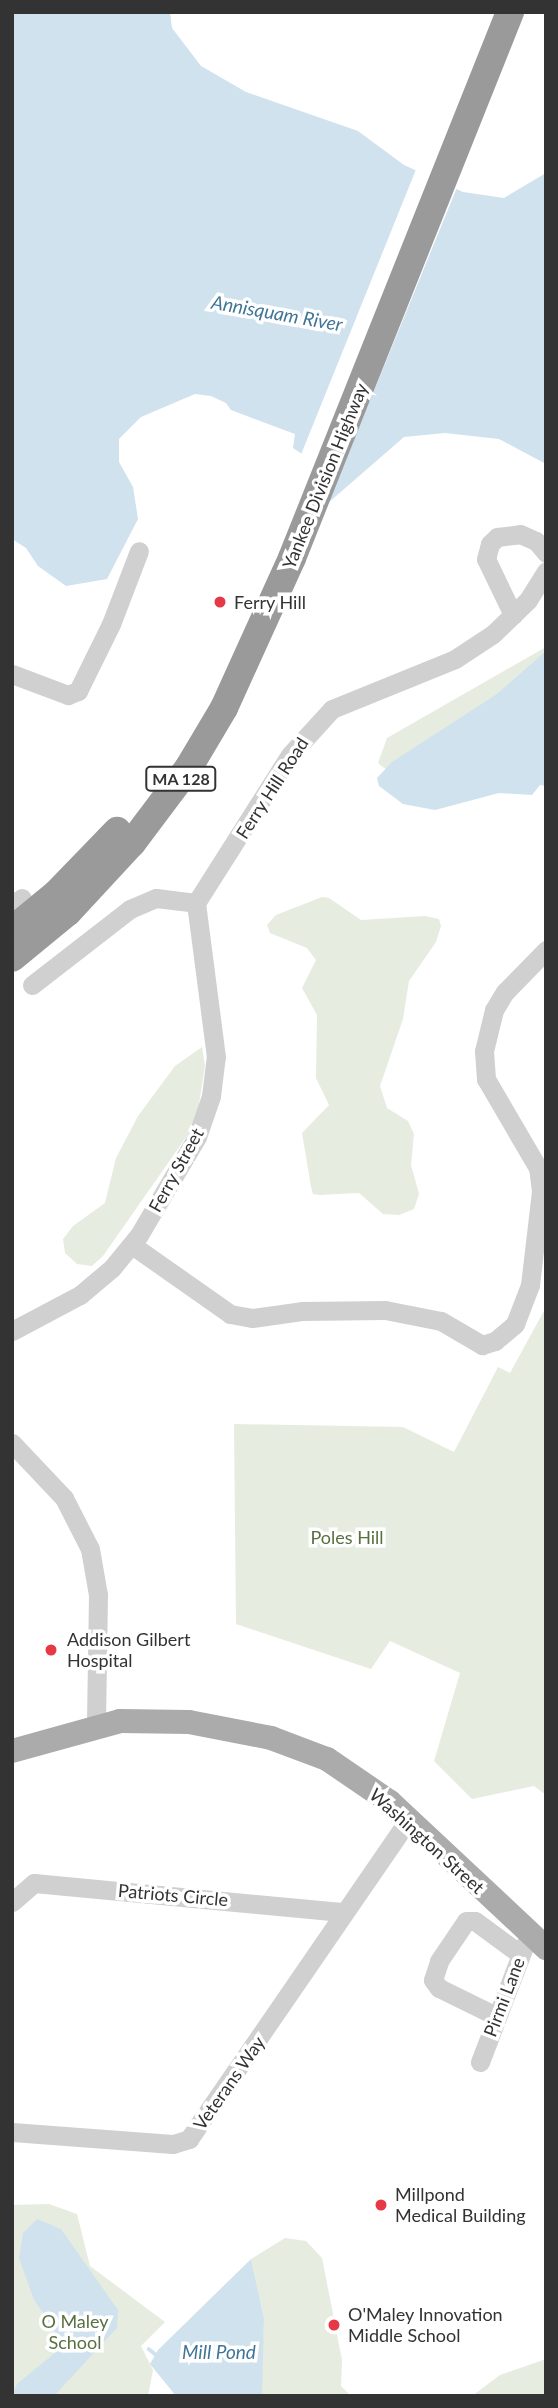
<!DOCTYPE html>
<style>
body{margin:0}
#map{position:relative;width:558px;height:2408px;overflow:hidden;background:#fff;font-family:Lato,sans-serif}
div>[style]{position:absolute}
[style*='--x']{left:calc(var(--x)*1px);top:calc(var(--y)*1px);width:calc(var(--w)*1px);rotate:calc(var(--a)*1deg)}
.green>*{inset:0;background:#e6ecdf}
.water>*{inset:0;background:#cfe2ee}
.pier>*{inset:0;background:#fff}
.stream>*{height:3.5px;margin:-1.75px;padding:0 1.75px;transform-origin:1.75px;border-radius:1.75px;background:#cfe2ee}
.minor>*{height:19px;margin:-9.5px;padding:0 9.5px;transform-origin:9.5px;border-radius:9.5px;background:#d0d0d0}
.major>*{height:24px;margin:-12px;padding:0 12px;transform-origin:12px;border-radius:12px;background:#ababab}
.highway>*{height:28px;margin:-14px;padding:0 14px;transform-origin:14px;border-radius:14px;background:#9a9a9a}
.dots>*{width:19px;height:19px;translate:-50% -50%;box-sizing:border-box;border:4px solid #fff;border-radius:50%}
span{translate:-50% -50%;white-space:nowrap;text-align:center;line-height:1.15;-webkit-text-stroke:7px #fff;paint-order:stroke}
.shield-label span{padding:2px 5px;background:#fff;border:2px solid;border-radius:5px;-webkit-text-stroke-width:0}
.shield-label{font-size:16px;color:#333;font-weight:700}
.street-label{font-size:18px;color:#333}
.poi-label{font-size:18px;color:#333}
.left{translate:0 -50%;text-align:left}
.park-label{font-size:18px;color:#56703f}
.water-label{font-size:19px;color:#3f7597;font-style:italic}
.frame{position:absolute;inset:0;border:14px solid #333;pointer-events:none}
</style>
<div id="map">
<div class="green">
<i style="clip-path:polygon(546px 647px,546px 781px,388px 771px,378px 763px,387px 738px)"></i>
<i style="clip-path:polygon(322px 897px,329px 898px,361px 920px,425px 916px,439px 919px,441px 926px,436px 942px,409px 981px,403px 1019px,380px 1086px,387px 1108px,408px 1121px,414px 1134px,411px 1165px,419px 1194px,414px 1209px,399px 1215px,383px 1214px,359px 1193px,320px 1195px,313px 1194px,311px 1187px,302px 1133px,329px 1105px,316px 1078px,317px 1015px,302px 988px,316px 960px,307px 948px,270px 933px,267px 925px,276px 915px)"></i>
<i style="clip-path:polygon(202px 1047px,205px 1066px,196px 1123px,103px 1256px,92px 1266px,77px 1264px,65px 1253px,63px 1239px,73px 1226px,105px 1203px,116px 1158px,138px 1116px,175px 1066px)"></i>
<i style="clip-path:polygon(546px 1307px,546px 1795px,534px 1786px,472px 1799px,434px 1761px,460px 1673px,390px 1641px,371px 1669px,236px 1624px,234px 1424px,403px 1427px,454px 1452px,498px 1367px,510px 1373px)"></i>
<i style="clip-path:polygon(49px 2204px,77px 2214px,90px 2266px,165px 2322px,141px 2346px,153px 2370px,148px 2396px,12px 2396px,12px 2205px)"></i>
<i style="clip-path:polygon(285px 2238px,306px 2241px,322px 2258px,342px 2360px,341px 2386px,351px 2396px,261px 2394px,264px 2318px,251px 2259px)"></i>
<i style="clip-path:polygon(546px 2359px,546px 2396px,472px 2396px,500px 2375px)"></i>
</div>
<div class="water">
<i style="clip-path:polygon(12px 12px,170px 12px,172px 28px,201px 66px,246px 92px,358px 131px,404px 165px,463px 192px,504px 198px,546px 173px,546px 464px,499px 439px,445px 433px,404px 437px,328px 503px,332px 474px,293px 448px,295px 434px,231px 410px,226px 403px,211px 396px,195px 394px,141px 417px,119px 439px,119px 462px,133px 487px,138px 519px,107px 579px,66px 586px,38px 566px,26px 548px,12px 539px)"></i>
<i style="clip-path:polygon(546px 651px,546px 786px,540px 785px,532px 795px,499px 793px,435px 810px,403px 804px,379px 786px,377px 778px,392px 762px,497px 694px)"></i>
<i style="clip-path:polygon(37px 2219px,61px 2229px,118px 2310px,117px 2328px,54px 2396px,12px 2396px,17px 2384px,56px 2352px,54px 2328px,34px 2300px,19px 2258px,23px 2233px)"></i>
<i style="clip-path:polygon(251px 2259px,264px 2318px,262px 2396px,176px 2396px,150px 2364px,158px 2350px)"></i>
</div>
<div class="pier">
<i style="clip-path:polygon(417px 167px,458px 185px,327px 506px,330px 477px,300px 457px)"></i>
</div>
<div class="stream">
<i style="--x:149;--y:2349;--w:13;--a:39"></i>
</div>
<div class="minor">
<i style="--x:513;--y:615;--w:62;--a:-115.7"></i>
<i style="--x:486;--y:559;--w:16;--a:-75"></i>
<i style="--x:490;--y:544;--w:10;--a:-45"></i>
<i style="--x:497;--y:537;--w:23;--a:-7"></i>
<i style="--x:520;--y:534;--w:17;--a:24"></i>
<i style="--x:536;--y:541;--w:16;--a:50"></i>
<i style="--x:12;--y:674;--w:60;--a:20.6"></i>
<i style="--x:68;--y:695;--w:11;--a:-22"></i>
<i style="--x:78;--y:691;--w:75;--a:-63.8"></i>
<i style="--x:111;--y:624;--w:78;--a:-69"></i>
<i style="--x:12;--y:905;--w:12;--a:-35"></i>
<i style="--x:32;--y:985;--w:124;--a:-37.8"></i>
<i style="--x:130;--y:909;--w:28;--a:-23"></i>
<i style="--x:156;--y:898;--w:40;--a:7.1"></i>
<i style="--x:132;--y:1245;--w:120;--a:35.1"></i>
<i style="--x:230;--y:1314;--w:22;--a:10"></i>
<i style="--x:252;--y:1318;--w:50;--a:-8"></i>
<i style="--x:302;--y:1311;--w:83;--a:-0.7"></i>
<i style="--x:385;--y:1310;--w:57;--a:11.1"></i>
<i style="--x:441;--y:1321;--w:48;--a:30.3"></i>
<i style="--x:482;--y:1345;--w:14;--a:-17"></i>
<i style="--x:495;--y:1341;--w:26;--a:-40"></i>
<i style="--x:515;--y:1324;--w:42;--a:-69"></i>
<i style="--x:530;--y:1285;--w:95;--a:-83.3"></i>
<i style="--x:541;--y:1191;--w:23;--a:-97"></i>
<i style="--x:538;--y:1168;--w:103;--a:-120.3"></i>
<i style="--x:486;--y:1079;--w:28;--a:-94"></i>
<i style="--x:484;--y:1051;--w:42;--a:-76.3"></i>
<i style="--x:494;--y:1010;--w:21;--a:-59"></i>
<i style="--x:505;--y:992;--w:59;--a:-45.7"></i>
<i style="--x:12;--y:1331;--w:77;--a:-27.9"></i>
<i style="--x:80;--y:1295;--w:42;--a:-40.2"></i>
<i style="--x:112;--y:1268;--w:43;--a:-50.7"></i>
<i style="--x:139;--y:1235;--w:114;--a:-59.4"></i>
<i style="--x:197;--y:1137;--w:43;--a:-71.1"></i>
<i style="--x:211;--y:1096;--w:39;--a:-83"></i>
<i style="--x:216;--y:1057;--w:155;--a:-97.4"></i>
<i style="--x:196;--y:903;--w:175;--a:-57.6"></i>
<i style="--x:290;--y:755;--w:62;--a:-47.6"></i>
<i style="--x:332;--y:709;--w:133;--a:-22.1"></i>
<i style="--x:455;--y:659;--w:45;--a:-33.3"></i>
<i style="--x:493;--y:634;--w:49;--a:-44.2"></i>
<i style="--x:528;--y:600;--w:34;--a:-58"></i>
<i style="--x:12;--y:1443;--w:76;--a:46.6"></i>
<i style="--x:64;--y:1498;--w:57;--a:63"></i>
<i style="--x:90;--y:1549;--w:47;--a:80.1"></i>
<i style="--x:98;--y:1595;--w:130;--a:90.9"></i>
<i style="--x:12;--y:1902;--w:29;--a:-41"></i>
<i style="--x:34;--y:1883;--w:309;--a:5.4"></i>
<i style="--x:496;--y:2016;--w:64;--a:-153.8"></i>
<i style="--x:439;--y:1988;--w:10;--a:-127"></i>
<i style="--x:433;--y:1980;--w:20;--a:-72"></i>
<i style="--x:439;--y:1961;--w:48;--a:-56"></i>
<i style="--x:466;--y:1921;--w:9;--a:0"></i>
<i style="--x:475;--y:1921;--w:56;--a:36.3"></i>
<i style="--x:480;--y:2062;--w:126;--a:-69.1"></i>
<i style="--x:12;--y:2132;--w:161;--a:4.3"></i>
<i style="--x:173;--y:2144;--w:17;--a:-17"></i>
<i style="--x:189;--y:2139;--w:387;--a:-55.5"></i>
</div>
<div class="major">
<i style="--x:12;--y:1751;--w:112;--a:-15.5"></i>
<i style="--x:120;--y:1721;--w:69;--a:0.8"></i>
<i style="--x:189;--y:1722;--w:84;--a:11"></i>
<i style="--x:271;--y:1738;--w:60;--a:20.6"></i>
<i style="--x:327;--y:1759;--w:76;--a:34.3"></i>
<i style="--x:390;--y:1802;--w:214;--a:43.1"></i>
</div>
<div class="highway">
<i style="--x:12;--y:930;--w:57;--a:-39.3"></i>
<i style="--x:56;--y:894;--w:88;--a:-45.9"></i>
<i style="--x:12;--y:958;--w:72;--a:-39.4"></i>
<i style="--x:68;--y:912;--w:94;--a:-47.2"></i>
<i style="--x:132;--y:843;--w:95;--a:-53.1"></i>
<i style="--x:189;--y:767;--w:69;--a:-59.3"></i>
<i style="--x:224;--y:708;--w:165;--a:-65.6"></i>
<i style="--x:292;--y:558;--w:588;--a:-68.23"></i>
</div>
<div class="dots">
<i style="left:220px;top:602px;background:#e63946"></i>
<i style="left:51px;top:1650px;background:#e63946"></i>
<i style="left:381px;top:2205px;background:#e63946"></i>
<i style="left:334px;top:2325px;background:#e63946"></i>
</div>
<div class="shield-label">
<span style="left:181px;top:779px">MA 128</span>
</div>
<div class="street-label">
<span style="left:325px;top:476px;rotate:-68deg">Yankee Division Highway</span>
<span style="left:272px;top:788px;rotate:-57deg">Ferry Hill Road</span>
<span style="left:176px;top:1170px;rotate:-61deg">Ferry Street</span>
<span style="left:427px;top:1841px;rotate:42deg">Washington Street</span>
<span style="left:173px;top:1895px;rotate:5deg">Patriots Circle</span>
<span style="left:504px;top:1997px;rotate:-69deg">Pirmi Lane</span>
<span style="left:229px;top:2083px;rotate:-55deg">Veterans Way</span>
</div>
<div class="poi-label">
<span class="left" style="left:234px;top:602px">Ferry Hill</span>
<span class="left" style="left:67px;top:1650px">Addison Gilbert<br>Hospital</span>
<span class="left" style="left:395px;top:2205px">Millpond<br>Medical Building</span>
<span class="left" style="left:348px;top:2325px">O'Maley Innovation<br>Middle School</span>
</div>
<div class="park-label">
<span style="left:347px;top:1537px">Poles Hill</span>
<span style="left:75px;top:2332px">O Maley<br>School</span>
</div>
<div class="water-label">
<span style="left:277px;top:313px;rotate:10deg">Annisquam River</span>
<span style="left:219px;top:2352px">Mill Pond</span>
</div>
<div class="frame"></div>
</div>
